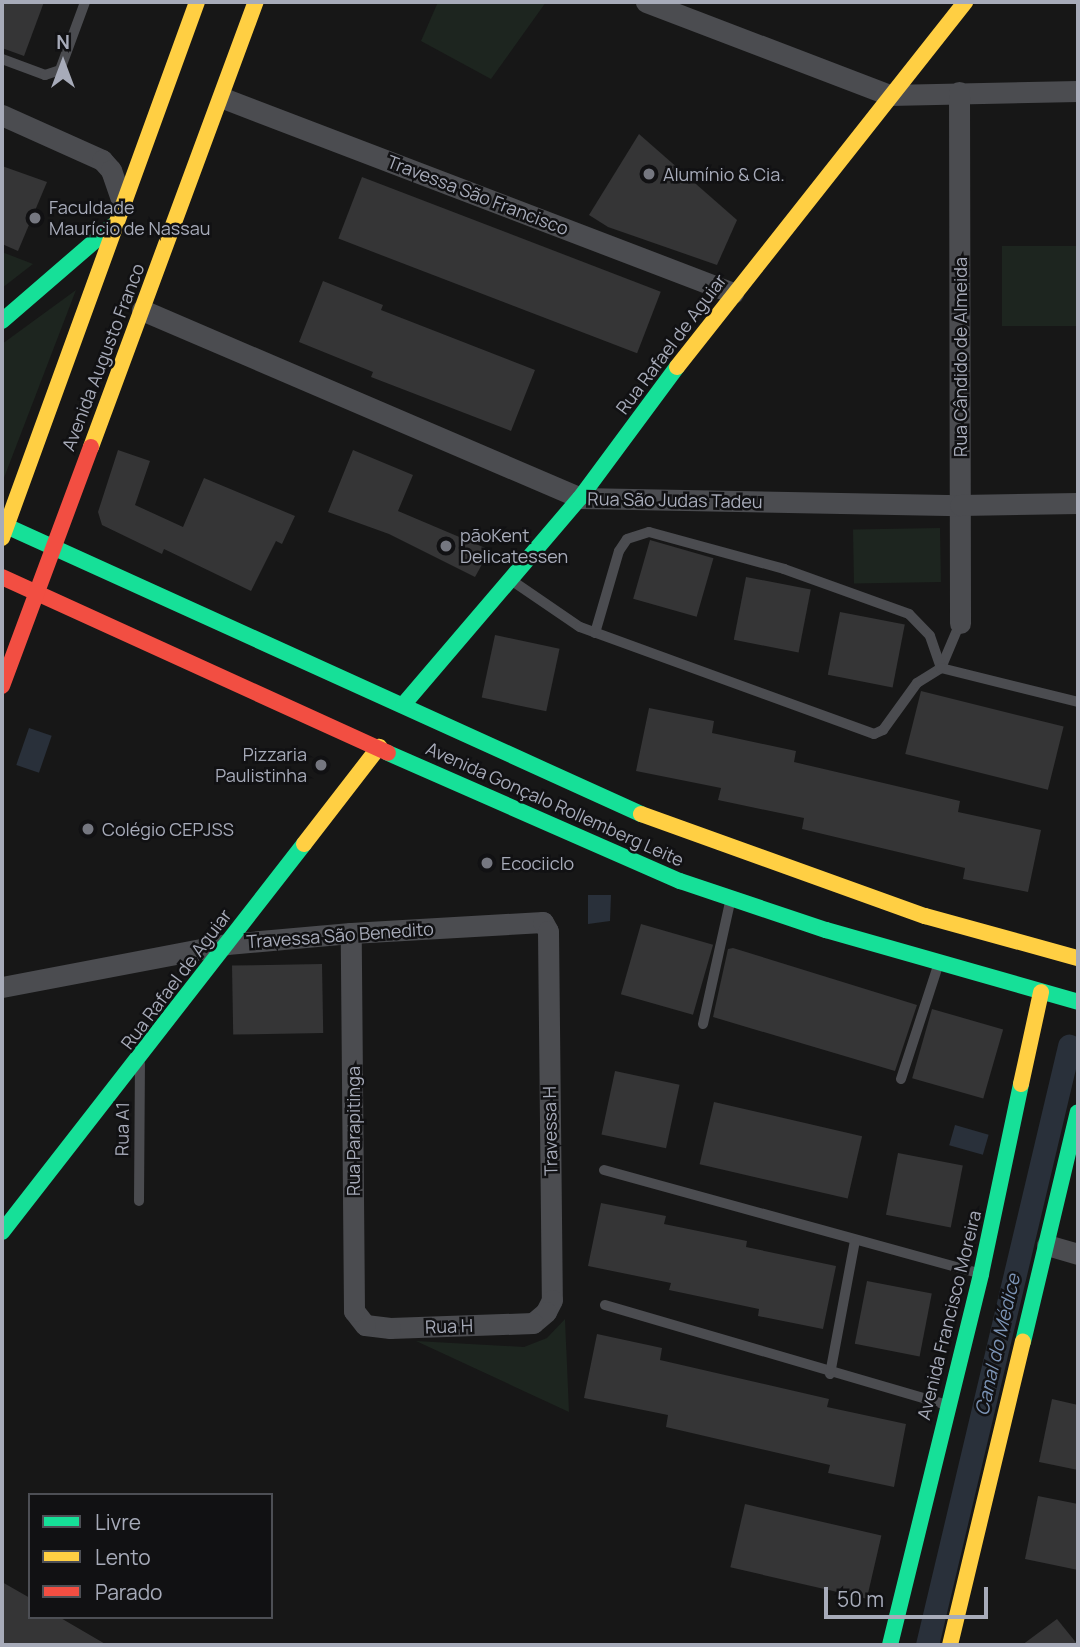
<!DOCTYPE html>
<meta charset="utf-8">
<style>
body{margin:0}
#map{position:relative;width:1080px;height:1647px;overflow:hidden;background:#171717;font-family:Manrope,sans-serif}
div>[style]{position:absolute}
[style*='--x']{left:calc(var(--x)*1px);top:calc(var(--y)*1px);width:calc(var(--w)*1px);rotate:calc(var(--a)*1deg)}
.green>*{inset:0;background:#1d251f;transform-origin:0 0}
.water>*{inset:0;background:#29303a;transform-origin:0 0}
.canal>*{height:23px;margin:-11.5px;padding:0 11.5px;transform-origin:11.5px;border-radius:11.5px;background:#29303a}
.building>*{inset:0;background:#353536;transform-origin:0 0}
.lane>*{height:10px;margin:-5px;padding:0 5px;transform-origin:5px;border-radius:5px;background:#4b4c50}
.street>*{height:21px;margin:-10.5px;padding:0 10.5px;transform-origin:10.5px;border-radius:10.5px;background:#4b4c50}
.fast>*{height:16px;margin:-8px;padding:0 8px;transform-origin:8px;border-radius:8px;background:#16e098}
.slow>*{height:16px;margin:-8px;padding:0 8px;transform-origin:8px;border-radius:8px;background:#ffcf43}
.jam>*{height:16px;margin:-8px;padding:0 8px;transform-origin:8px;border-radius:8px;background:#f24e42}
.dots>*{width:19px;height:19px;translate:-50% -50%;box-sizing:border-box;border:4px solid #111113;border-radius:50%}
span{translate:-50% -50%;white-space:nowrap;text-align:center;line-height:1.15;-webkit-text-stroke:5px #111113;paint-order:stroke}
.poi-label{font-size:18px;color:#a7abb9}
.left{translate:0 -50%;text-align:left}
.right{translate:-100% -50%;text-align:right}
.street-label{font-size:18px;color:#a7abb9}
.water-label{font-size:19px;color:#7c94b6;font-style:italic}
.frame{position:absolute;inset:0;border:4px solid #a7abb9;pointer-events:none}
.legend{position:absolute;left:28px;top:1493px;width:245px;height:126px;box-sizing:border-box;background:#111113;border:2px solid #4d4f55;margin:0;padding:9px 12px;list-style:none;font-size:21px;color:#a7abb9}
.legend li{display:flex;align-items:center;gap:14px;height:35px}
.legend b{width:35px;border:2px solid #4d4f55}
.north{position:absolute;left:28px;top:28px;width:70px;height:70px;-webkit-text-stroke:5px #111113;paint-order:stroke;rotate:0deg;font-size:19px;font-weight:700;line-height:28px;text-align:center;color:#a7abb9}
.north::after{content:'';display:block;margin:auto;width:24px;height:32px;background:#a7abb9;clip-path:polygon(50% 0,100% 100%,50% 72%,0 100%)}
.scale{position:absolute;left:824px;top:1587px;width:164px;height:32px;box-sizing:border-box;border:4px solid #a7abb9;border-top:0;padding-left:9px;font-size:21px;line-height:24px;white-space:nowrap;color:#a7abb9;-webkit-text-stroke:5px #111113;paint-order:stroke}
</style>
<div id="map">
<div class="green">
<i style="clip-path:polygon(438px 2px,546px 2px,491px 79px,421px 41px)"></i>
<i style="left:1078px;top:246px;width:80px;height:76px;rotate:90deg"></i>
<i style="clip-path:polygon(2px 252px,33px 264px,2px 288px)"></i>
<i style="clip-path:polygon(76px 290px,2px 483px,2px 344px)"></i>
<i style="left:940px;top:528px;width:54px;height:87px;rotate:89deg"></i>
<i style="clip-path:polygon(565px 1319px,569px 1412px,416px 1341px,524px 1347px,547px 1338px)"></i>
</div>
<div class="water">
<i style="left:29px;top:728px;width:24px;height:39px;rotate:19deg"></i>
<i style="clip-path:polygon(588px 895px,611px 895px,610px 921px,588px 924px)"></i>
<i style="left:955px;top:1125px;width:35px;height:21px;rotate:16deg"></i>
</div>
<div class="canal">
<i style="--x:927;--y:1645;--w:616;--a:-76.66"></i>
</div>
<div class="building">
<i style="clip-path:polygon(2px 2px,44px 2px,24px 56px,2px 48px)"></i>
<i style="clip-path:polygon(639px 134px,737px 220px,717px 265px,608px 227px,589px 215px)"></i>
<i style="clip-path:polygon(2px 166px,47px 182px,18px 251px,2px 244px)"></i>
<i style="left:362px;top:177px;width:320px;height:66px;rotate:21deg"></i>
<i style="clip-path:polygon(323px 281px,383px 305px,381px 310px,535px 370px,511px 431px,371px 377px,373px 372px,299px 342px)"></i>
<i style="clip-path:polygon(118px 450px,150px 461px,135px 505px,183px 527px,204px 478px,295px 516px,282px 544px,276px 541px,251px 591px,164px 549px,162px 554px,102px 525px,98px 512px)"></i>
<i style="clip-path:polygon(353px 450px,413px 475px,398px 511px,490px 550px,475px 577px,389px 534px,328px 512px)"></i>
<i style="left:650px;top:540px;width:66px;height:61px;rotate:16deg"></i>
<i style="left:746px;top:577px;width:66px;height:64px;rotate:11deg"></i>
<i style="left:840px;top:612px;width:66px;height:64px;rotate:11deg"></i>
<i style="left:495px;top:635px;width:66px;height:64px;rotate:12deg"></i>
<i style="left:921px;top:691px;width:147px;height:65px;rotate:14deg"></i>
<i style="clip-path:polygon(649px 708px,714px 721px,712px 733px,796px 751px,794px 762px,960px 801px,958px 812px,1041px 830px,1028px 892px,963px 879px,965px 868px,802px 829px,804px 818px,718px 800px,721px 788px,636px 771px)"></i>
<i style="left:641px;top:924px;width:75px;height:73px;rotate:16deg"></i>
<i style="clip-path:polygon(733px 948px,917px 1005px,895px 1071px,713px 1017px,728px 949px)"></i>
<i style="left:322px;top:964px;width:69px;height:90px;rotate:89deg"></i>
<i style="left:932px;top:1009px;width:74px;height:72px;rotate:16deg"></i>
<i style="left:615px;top:1071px;width:66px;height:65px;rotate:12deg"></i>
<i style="left:714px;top:1102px;width:152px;height:64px;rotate:13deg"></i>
<i style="left:898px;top:1153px;width:66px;height:63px;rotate:11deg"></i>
<i style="clip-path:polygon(601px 1203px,666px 1216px,664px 1224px,747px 1241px,746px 1247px,836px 1266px,823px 1329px,758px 1316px,759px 1309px,669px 1290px,671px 1283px,588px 1266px)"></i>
<i style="left:867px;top:1281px;width:66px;height:64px;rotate:11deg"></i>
<i style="clip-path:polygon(597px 1334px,662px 1348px,660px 1360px,829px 1399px,827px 1407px,906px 1424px,894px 1487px,828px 1473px,830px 1465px,666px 1427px,668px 1415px,584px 1398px)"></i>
<i style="clip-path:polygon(1052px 1399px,1078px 1405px,1078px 1470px,1039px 1462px)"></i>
<i style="clip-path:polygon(1038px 1496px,1078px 1504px,1078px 1570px,1025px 1559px)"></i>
<i style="left:745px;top:1504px;width:140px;height:65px;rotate:13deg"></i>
<i style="clip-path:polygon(2px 1582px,30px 1598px,30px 1617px,59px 1617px,107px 1645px,2px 1645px)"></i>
<i style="clip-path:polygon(1057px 1619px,1078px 1645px,1022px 1645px)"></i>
</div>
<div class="lane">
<i style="--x:2;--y:59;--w:46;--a:20.4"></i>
<i style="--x:45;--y:75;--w:16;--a:-18"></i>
<i style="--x:60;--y:70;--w:72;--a:-69.8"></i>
<i style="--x:511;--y:580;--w:83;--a:34.3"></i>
<i style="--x:580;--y:627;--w:313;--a:20"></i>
<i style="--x:874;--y:734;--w:10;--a:-24"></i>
<i style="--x:883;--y:730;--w:58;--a:-54.1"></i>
<i style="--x:917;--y:683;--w:28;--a:-32"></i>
<i style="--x:941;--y:668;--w:49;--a:-67.1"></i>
<i style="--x:595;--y:633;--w:85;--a:-73.7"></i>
<i style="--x:619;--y:551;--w:14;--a:-56"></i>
<i style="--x:627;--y:539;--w:23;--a:-18"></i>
<i style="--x:649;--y:532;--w:140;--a:15.3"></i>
<i style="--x:784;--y:569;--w:133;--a:19.8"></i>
<i style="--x:909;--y:614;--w:30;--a:46"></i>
<i style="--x:930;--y:636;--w:34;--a:71"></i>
<i style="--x:941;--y:668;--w:141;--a:13.9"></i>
<i style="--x:703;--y:1024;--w:129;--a:-77.5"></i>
<i style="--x:901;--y:1079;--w:122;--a:-71.9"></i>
<i style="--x:604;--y:1170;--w:389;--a:15.4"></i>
<i style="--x:139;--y:1201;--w:137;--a:-89.6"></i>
<i style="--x:605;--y:1305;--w:355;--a:16.3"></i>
<i style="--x:830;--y:1374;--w:135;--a:-79.4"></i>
</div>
<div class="street">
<i style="--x:646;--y:2;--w:260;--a:20.9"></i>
<i style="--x:889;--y:95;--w:189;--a:-1.2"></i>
<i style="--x:959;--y:92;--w:531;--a:89.89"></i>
<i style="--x:223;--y:98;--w:546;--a:20.92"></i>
<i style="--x:2;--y:115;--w:110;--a:24.2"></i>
<i style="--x:102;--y:160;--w:13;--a:48"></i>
<i style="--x:111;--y:170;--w:34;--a:71"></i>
<i style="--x:142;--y:310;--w:477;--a:23.2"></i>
<i style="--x:580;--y:498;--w:380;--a:1.1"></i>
<i style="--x:960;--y:505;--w:118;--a:-1"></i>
<i style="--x:2;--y:987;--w:229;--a:-10.8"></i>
<i style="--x:227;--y:944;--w:124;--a:-5.1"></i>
<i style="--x:351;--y:933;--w:192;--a:-3.3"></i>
<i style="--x:543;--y:922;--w:10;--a:61"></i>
<i style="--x:548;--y:931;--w:369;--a:89.4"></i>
<i style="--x:552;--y:1300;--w:13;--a:117"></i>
<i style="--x:546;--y:1312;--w:17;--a:140"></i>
<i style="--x:533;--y:1323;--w:143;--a:178"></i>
<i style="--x:390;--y:1328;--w:25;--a:-173"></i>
<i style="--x:365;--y:1325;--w:18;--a:-128"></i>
<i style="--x:354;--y:1311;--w:378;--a:-90.5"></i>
<i style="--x:1047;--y:1245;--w:32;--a:16"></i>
</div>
<div class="fast">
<i style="--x:2;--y:321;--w:145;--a:-40.8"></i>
<i style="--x:2;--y:524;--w:702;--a:24.41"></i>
<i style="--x:403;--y:705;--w:272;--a:-49.5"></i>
<i style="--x:580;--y:498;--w:163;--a:-53.5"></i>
<i style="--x:388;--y:753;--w:319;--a:23.7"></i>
<i style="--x:680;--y:881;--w:154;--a:18.6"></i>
<i style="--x:826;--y:930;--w:262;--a:15.9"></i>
<i style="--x:2;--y:1232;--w:492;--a:-52.1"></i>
<i style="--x:1023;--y:1342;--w:236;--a:-76.6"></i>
<i style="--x:890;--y:1645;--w:382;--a:-76.2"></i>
<i style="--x:981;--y:1274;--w:194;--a:-78.1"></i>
</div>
<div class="slow">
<i style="--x:677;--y:367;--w:465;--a:-51.7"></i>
<i style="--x:91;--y:447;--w:475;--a:-69.7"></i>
<i style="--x:2;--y:538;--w:570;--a:-70.01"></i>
<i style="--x:641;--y:814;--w:302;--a:19.8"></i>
<i style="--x:925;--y:916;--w:159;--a:15.4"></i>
<i style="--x:304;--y:844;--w:123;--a:-52.3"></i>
<i style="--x:1021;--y:1084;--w:94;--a:-77.7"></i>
<i style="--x:950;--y:1645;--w:312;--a:-76.5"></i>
</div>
<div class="jam">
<i style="--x:2;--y:577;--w:424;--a:24.5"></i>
<i style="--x:2;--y:686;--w:255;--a:-69.6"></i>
</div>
<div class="dots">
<i style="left:649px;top:174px;background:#757780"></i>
<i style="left:35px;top:218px;background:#757780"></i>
<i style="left:446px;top:546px;background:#757780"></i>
<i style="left:321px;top:765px;background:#757780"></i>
<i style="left:88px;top:829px;background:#757780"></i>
<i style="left:487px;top:863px;background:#757780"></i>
</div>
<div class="poi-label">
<span class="left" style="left:663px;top:174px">Alumínio &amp; Cia.</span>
<span class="left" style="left:49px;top:218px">Faculdade<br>Maurício de Nassau</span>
<span class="left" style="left:460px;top:546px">pãoKent<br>Delicatessen</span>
<span class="right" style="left:307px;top:765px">Pizzaria<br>Paulistinha</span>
<span class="left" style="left:102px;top:829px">Colégio CEPJSS</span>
<span class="left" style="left:501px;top:863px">Ecociiclo</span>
</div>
<div class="street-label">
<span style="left:478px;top:195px;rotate:21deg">Travessa São Francisco</span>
<span style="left:671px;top:344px;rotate:-53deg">Rua Rafael de Aguiar</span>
<span style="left:103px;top:357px;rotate:-69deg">Avenida Augusto Franco</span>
<span style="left:960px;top:357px;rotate:-90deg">Rua Cândido de Almeida</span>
<span style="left:675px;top:500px;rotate:1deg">Rua São Judas Tadeu</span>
<span style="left:555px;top:804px;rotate:24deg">Avenida Gonçalo Rollemberg Leite</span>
<span style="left:340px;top:935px;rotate:-4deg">Travessa São Benedito</span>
<span style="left:176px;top:979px;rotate:-53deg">Rua Rafael de Aguiar</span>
<span style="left:122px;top:1129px;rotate:-89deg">Rua A1</span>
<span style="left:353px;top:1131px;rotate:-90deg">Rua Parapitinga</span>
<span style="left:550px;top:1131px;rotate:-91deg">Travessa H</span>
<span style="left:949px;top:1315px;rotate:-76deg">Avenida Francisco Moreira</span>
<span style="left:449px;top:1326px;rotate:-2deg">Rua H</span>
</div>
<div class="water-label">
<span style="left:998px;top:1345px;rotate:-77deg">Canal do Médice</span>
</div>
<div class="frame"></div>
<ul class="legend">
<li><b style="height:9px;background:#16e098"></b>Livre</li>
<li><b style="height:9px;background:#ffcf43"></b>Lento</li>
<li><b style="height:9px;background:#f24e42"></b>Parado</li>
</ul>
<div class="north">N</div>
<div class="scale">50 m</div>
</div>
